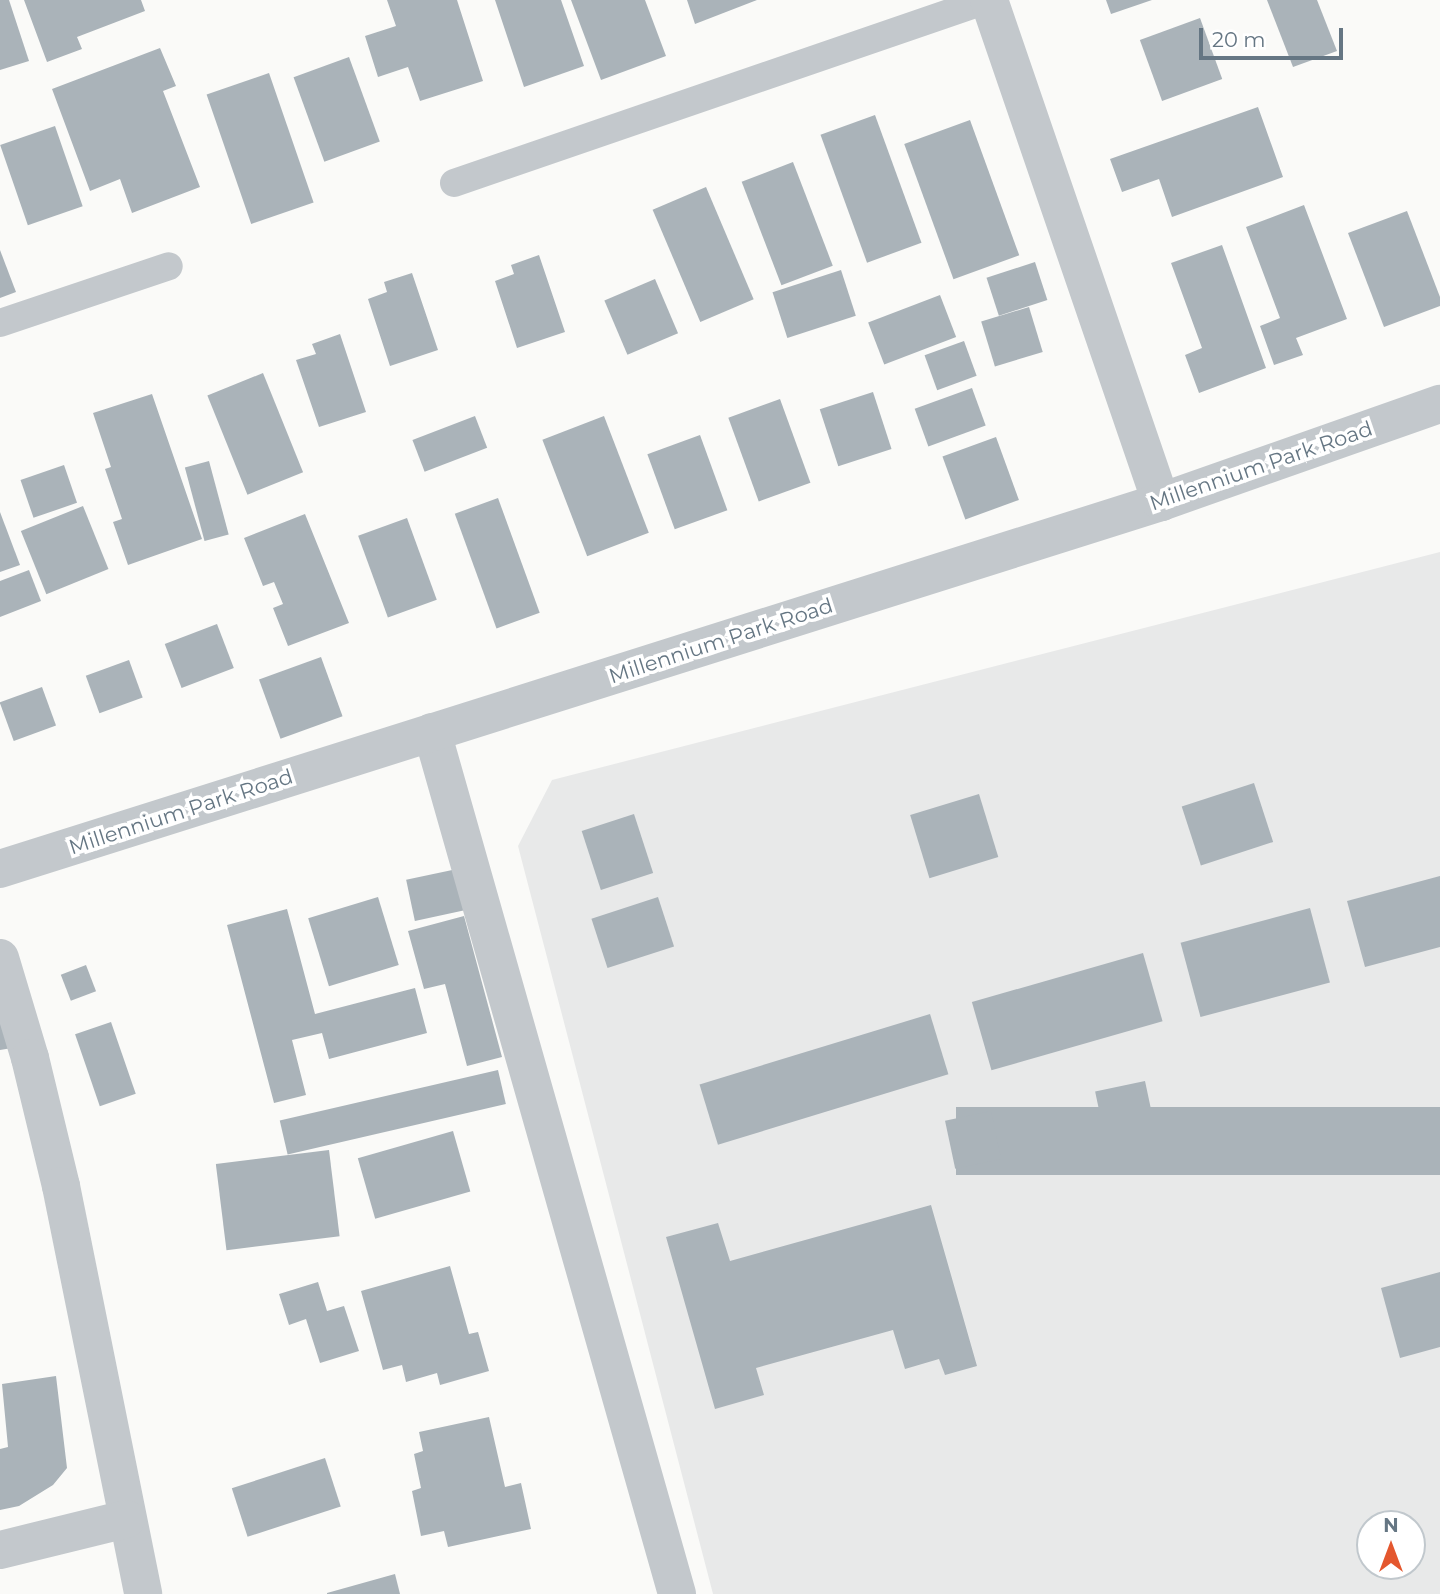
<!DOCTYPE html>
<style>
body{margin:0}
#map{position:relative;width:1440px;height:1594px;overflow:hidden;background:#fafaf8;font-family:Montserrat,sans-serif}
div>[style]{position:absolute}
[style*='--x']{left:calc(var(--x)*1px);top:calc(var(--y)*1px);width:calc(var(--w)*1px);rotate:calc(var(--a)*1deg)}
.built>*{inset:0;background:#e8e9e9}
.building>*{inset:0;background:#aab3b9;transform-origin:0 0}
.lane>*{height:28px;margin:-14px;padding:0 14px;transform-origin:14px;border-radius:14px;background:#c3c8cc}
.street>*{height:38px;margin:-19px;padding:0 19px;transform-origin:19px;border-radius:19px;background:#c3c8cc}
span{translate:-50% -50%;white-space:nowrap;text-align:center;line-height:1.15;-webkit-text-stroke:7px #fff;paint-order:stroke}
.street-label{font-size:21px;color:#657683}
.north{position:absolute;left:1356px;top:1510px;width:70px;height:70px;box-sizing:border-box;background:#fff;border:2px solid #c1c8cd;border-radius:50%;rotate:0deg;font-size:19px;font-weight:700;line-height:28px;text-align:center;color:#657683}
.north::after{content:'';display:block;margin:auto;width:24px;height:32px;background:#e4572e;clip-path:polygon(50% 0,100% 100%,50% 72%,0 100%)}
.scale{position:absolute;left:1199px;top:28px;width:144px;height:32px;box-sizing:border-box;border:4px solid #657683;border-top:0;padding-left:9px;font-size:21px;line-height:24px;white-space:nowrap;color:#657683;-webkit-text-stroke:5px #fff;paint-order:stroke}
</style>
<div id="map">
<div class="built">
<i style="clip-path:polygon(evenodd,1440px 552px,1440px 1594px,713px 1594px,518px 846px,552px 780px,1440px 552px,1370px 1524px,1412px 1524px,1412px 1566px,1370px 1566px,1370px 1524px)"></i>
</div>
<div class="building">
<i style="clip-path:polygon(0 0,9px 0,29px 61px,0 70px)"></i>
<i style="clip-path:polygon(24px 0,141px 0,145px 11px,77px 37px,82px 49px,47px 62px)"></i>
<i style="clip-path:polygon(387px 0,457px 0,483px 81px,420px 101px,408px 67px,378px 77px,365px 36px,396px 26px)"></i>
<i style="clip-path:polygon(495px 0,561px 0,584px 66px,524px 87px)"></i>
<i style="clip-path:polygon(571px 0,645px 0,666px 56px,601px 80px)"></i>
<i style="clip-path:polygon(687px 0,757px 0,695px 24px)"></i>
<i style="clip-path:polygon(1106px 0,1152px 0,1111px 14px)"></i>
<i style="clip-path:polygon(1267px 0,1317px 0,1337px 51px,1293px 67px)"></i>
<i style="left:1200px;top:18px;width:65px;height:64px;rotate:70deg"></i>
<i style="clip-path:polygon(160px 48px,176px 86px,163px 91px,200px 187px,132px 213px,120px 179px,90px 191px,52px 89px)"></i>
<i style="left:349px;top:57px;width:90px;height:59px;rotate:70deg"></i>
<i style="left:269px;top:73px;width:137px;height:66px;rotate:71deg"></i>
<i style="clip-path:polygon(1258px 107px,1283px 177px,1172px 217px,1159px 179px,1122px 192px,1110px 159px)"></i>
<i style="left:875px;top:115px;width:136px;height:58px;rotate:70deg"></i>
<i style="left:970px;top:120px;width:144px;height:70px;rotate:70deg"></i>
<i style="left:55px;top:126px;width:85px;height:58px;rotate:71deg"></i>
<i style="left:793px;top:162px;width:111px;height:55px;rotate:69deg"></i>
<i style="left:706px;top:187px;width:122px;height:58px;rotate:67deg"></i>
<i style="clip-path:polygon(1304px 205px,1347px 319px,1296px 338px,1303px 355px,1274px 365px,1260px 326px,1280px 318px,1246px 227px)"></i>
<i style="clip-path:polygon(1407px 211px,1440px 297px,1440px 306px,1384px 327px,1348px 233px)"></i>
<i style="clip-path:polygon(1222px 245px,1266px 368px,1199px 393px,1185px 355px,1202px 348px,1171px 263px)"></i>
<i style="clip-path:polygon(0 250px,16px 292px,0 298px)"></i>
<i style="clip-path:polygon(539px 255px,565px 332px,517px 348px,495px 281px,514px 274px,511px 265px)"></i>
<i style="left:1035px;top:262px;width:40px;height:51px;rotate:72deg"></i>
<i style="left:841px;top:270px;width:48px;height:72px;rotate:72deg"></i>
<i style="clip-path:polygon(412px 273px,438px 350px,390px 366px,368px 299px,387px 292px,384px 282px)"></i>
<i style="left:655px;top:279px;width:59px;height:55px;rotate:67deg"></i>
<i style="left:940px;top:295px;width:45px;height:77px;rotate:69deg"></i>
<i style="left:1029px;top:307px;width:47px;height:50px;rotate:73deg"></i>
<i style="clip-path:polygon(340px 334px,366px 412px,319px 427px,296px 360px,316px 354px,312px 344px)"></i>
<i style="left:964px;top:341px;width:37px;height:42px;rotate:70deg"></i>
<i style="left:263px;top:373px;width:107px;height:60px;rotate:68deg"></i>
<i style="left:972px;top:388px;width:40px;height:61px;rotate:70deg"></i>
<i style="left:873px;top:392px;width:60px;height:56px;rotate:72deg"></i>
<i style="clip-path:polygon(152px 394px,202px 539px,128px 565px,113px 522px,122px 519px,105px 469px,111px 467px,93px 413px)"></i>
<i style="left:780px;top:399px;width:89px;height:55px;rotate:70deg"></i>
<i style="left:475px;top:416px;width:34px;height:67px;rotate:69deg"></i>
<i style="left:604px;top:416px;width:125px;height:66px;rotate:69deg"></i>
<i style="left:700px;top:435px;width:80px;height:56px;rotate:70deg"></i>
<i style="left:996px;top:437px;width:67px;height:57px;rotate:70deg"></i>
<i style="left:209px;top:461px;width:76px;height:25px;rotate:75deg"></i>
<i style="left:64px;top:465px;width:40px;height:46px;rotate:71deg"></i>
<i style="left:498px;top:498px;width:122px;height:46px;rotate:70deg"></i>
<i style="left:83px;top:506px;width:68px;height:67px;rotate:68deg"></i>
<i style="clip-path:polygon(0 512px,20px 565px,0 572px)"></i>
<i style="clip-path:polygon(305px 514px,349px 623px,288px 646px,273px 608px,283px 604px,274px 582px,263px 586px,244px 538px)"></i>
<i style="left:407px;top:518px;width:87px;height:52px;rotate:70deg"></i>
<i style="clip-path:polygon(29px 570px,41px 601px,0 617px,0 581px)"></i>
<i style="left:217px;top:624px;width:47px;height:56px;rotate:69deg"></i>
<i style="left:321px;top:657px;width:63px;height:66px;rotate:70deg"></i>
<i style="left:129px;top:660px;width:40px;height:46px;rotate:70deg"></i>
<i style="left:42px;top:687px;width:41px;height:45px;rotate:70deg"></i>
<i style="left:1254px;top:783px;width:62px;height:76px;rotate:72deg"></i>
<i style="left:979px;top:794px;width:66px;height:72px;rotate:73deg"></i>
<i style="left:634px;top:814px;width:62px;height:55px;rotate:72deg"></i>
<i style="left:457px;top:869px;width:42px;height:52px;rotate:78deg"></i>
<i style="clip-path:polygon(1440px 876px,1440px 947px,1365px 967px,1347px 901px)"></i>
<i style="left:378px;top:897px;width:71px;height:73px;rotate:73deg"></i>
<i style="left:658px;top:897px;width:52px;height:70px;rotate:72deg"></i>
<i style="left:1310px;top:908px;width:77px;height:134px;rotate:75deg"></i>
<i style="clip-path:polygon(287px 909px,315px 1014px,415px 988px,427px 1033px,329px 1059px,322px 1033px,292px 1040px,306px 1095px,274px 1103px,227px 925px)"></i>
<i style="clip-path:polygon(464px 916px,502px 1057px,467px 1066px,445px 984px,424px 989px,408px 931px)"></i>
<i style="left:1143px;top:953px;width:71px;height:178px;rotate:74deg"></i>
<i style="left:86px;top:965px;width:28px;height:27px;rotate:69deg"></i>
<i style="clip-path:polygon(0 1002px,12px 1048px,0 1050px)"></i>
<i style="left:930px;top:1014px;width:63px;height:241px;rotate:73deg"></i>
<i style="left:111px;top:1022px;width:76px;height:38px;rotate:71deg"></i>
<i style="left:498px;top:1070px;width:35px;height:224px;rotate:77deg"></i>
<i style="left:1145px;top:1081px;width:48px;height:51px;rotate:78deg"></i>
<i style="left:1440px;top:1107px;width:68px;height:484px;rotate:90deg"></i>
<i style="left:991px;top:1111px;width:49px;height:47px;rotate:78deg"></i>
<i style="left:453px;top:1131px;width:63px;height:99px;rotate:74deg"></i>
<i style="left:329px;top:1150px;width:87px;height:114px;rotate:83deg"></i>
<i style="clip-path:polygon(931px 1205px,977px 1366px,945px 1375px,939px 1359px,905px 1369px,893px 1330px,756px 1368px,764px 1395px,715px 1409px,666px 1237px,718px 1223px,730px 1261px)"></i>
<i style="clip-path:polygon(450px 1266px,469px 1334px,478px 1332px,489px 1371px,440px 1385px,437px 1373px,406px 1382px,402px 1365px,383px 1370px,361px 1291px)"></i>
<i style="clip-path:polygon(1440px 1272px,1440px 1347px,1400px 1358px,1381px 1288px)"></i>
<i style="clip-path:polygon(318px 1282px,327px 1311px,344px 1306px,359px 1351px,320px 1363px,306px 1319px,289px 1325px,279px 1294px)"></i>
<i style="clip-path:polygon(56px 1376px,67px 1468px,53px 1485px,19px 1506px,0 1510px,0 1449px,8px 1447px,2px 1384px)"></i>
<i style="clip-path:polygon(489px 1417px,505px 1487px,521px 1483px,531px 1529px,448px 1547px,444px 1531px,421px 1536px,412px 1491px,421px 1488px,414px 1454px,423px 1451px,419px 1432px)"></i>
<i style="left:325px;top:1458px;width:51px;height:98px;rotate:72deg"></i>
<i style="clip-path:polygon(395px 1574px,400px 1594px,327px 1594px,327px 1593px)"></i>
</div>
<div class="lane">
<i style="--x:454;--y:183;--w:564;--a:-18.95"></i>
<i style="--x:0;--y:323;--w:178;--a:-18.6"></i>
</div>
<div class="street">
<i style="--x:989;--y:0;--w:531;--a:71.09"></i>
<i style="--x:432;--y:732;--w:896;--a:74.13"></i>
<i style="--x:0;--y:869;--w:1218;--a:-17.54"></i>
<i style="--x:1161;--y:502;--w:296;--a:-19.4"></i>
<i style="--x:0;--y:958;--w:104;--a:73.3"></i>
<i style="--x:30;--y:1058;--w:132;--a:76.4"></i>
<i style="--x:61;--y:1186;--w:416;--a:78.6"></i>
<i style="--x:0;--y:1550;--w:130;--a:-13.8"></i>
</div>
<div class="street-label">
<span style="left:1261px;top:466px;rotate:-19deg">Millennium Park Road</span>
<span style="left:721px;top:641px;rotate:-18deg">Millennium Park Road</span>
<span style="left:181px;top:812px;rotate:-18deg">Millennium Park Road</span>
</div>
<div class="north">N</div>
<div class="scale">20 m</div>
</div>
